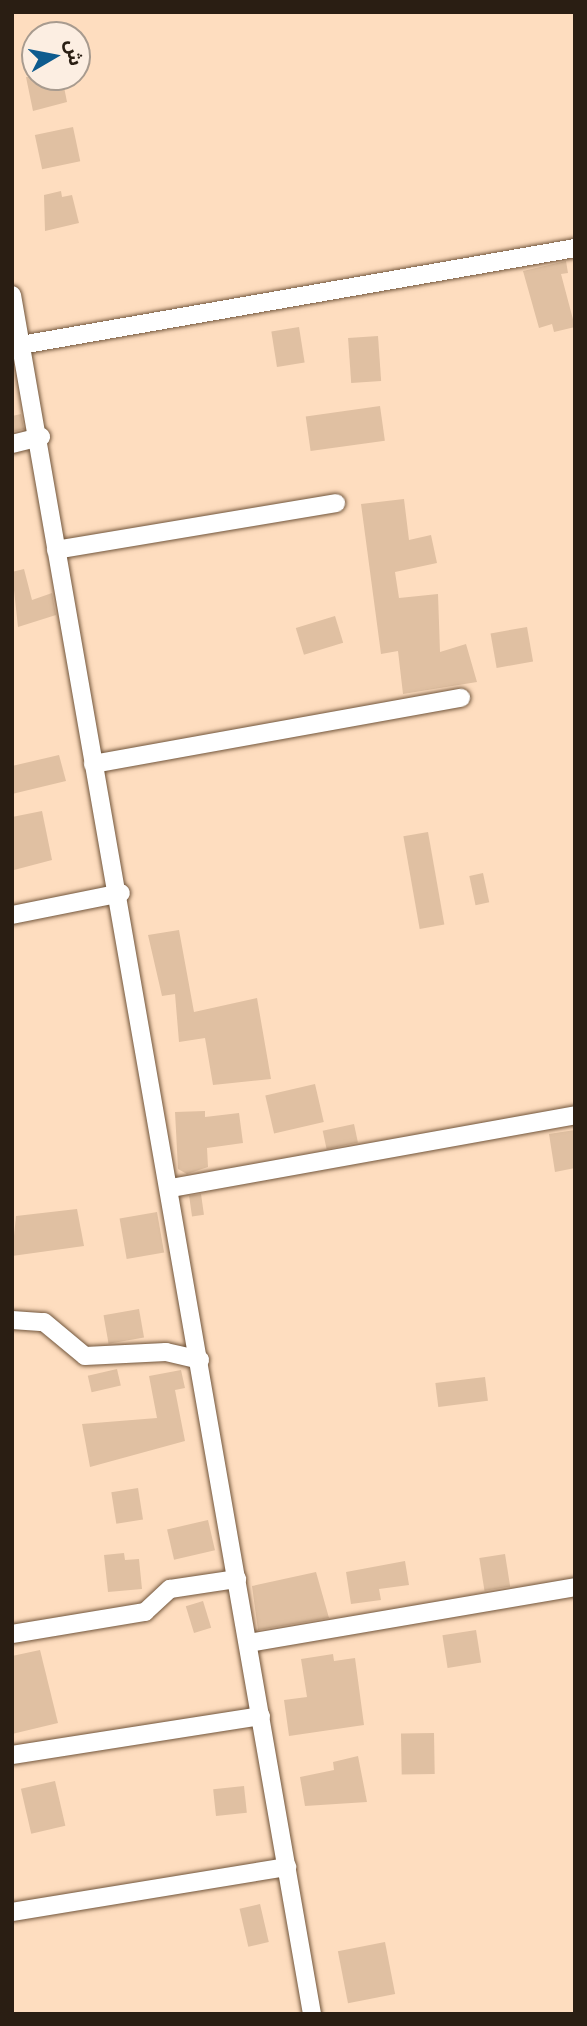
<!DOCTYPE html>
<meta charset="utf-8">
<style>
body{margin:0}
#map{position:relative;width:587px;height:2026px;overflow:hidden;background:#feddbf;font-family:"Archivo Narrow","Noto Sans Arabic",sans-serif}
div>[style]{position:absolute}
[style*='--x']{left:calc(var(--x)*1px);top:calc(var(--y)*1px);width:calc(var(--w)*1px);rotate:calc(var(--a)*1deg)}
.building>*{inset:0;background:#e0c0a2;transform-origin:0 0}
.roads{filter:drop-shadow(0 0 2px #71553b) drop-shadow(0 0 2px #71553b)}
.minor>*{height:18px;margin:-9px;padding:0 9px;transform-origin:9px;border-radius:9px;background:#fff}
span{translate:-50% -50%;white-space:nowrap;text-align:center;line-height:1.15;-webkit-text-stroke:6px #fceee2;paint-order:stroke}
.frame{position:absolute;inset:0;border:14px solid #2a1e13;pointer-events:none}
.north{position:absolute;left:21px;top:21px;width:70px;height:70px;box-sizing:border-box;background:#fceee2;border:2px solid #a89b8f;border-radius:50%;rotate:80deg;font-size:19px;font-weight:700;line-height:28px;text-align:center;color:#2a1e13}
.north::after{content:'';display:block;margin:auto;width:24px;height:32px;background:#0e5b8e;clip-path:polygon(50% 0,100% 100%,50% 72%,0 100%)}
</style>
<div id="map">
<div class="building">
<i style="clip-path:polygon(26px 77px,62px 77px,67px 102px,33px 111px)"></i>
<i style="left:73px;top:127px;width:35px;height:39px;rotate:78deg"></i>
<i style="clip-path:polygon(61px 191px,62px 197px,72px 195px,79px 223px,45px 231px,44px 195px)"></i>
<i style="clip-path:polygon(566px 261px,568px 273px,561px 274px,575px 327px,554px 332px,552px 324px,539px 328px,523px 271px)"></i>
<i style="left:299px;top:327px;width:36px;height:28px;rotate:81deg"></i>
<i style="left:378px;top:336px;width:45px;height:30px;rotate:86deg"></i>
<i style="left:380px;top:406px;width:35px;height:75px;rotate:82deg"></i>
<i style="clip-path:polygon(21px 414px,24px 429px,12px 432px,12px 416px)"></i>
<i style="clip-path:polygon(404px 499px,409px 540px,431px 535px,437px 563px,395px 572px,399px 598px,438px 594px,440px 652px,466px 644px,477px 682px,403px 694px,398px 651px,381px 654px,361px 504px)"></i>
<i style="clip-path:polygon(24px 569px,32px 600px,52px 593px,56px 615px,18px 627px,12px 572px)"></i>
<i style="left:335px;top:616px;width:28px;height:41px;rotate:73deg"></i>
<i style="left:527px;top:627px;width:35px;height:37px;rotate:80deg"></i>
<i style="clip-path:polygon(59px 755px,66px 781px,12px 794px,12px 766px)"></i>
<i style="clip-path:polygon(42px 811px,52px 860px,14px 870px,12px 817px)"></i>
<i style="left:428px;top:832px;width:94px;height:25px;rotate:80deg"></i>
<i style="left:483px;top:873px;width:30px;height:14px;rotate:78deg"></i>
<i style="clip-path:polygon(179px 930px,194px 1012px,257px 998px,271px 1079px,213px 1085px,205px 1038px,179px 1042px,175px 994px,162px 996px,148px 935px)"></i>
<i style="left:315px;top:1084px;width:39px;height:51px;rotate:77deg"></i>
<i style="clip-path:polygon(205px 1111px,205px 1117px,239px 1113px,243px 1143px,207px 1148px,208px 1167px,187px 1174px,178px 1169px,175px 1112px)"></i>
<i style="left:354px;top:1124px;width:19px;height:32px;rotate:78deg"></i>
<i style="clip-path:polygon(575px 1130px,575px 1168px,555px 1172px,549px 1134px)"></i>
<i style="left:201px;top:1194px;width:21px;height:12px;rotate:82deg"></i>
<i style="clip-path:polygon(77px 1209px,84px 1246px,12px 1256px,16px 1216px)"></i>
<i style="left:157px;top:1212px;width:41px;height:38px;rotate:80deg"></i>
<i style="left:139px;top:1309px;width:29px;height:36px;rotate:80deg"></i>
<i style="left:117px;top:1369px;width:17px;height:30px;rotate:77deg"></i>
<i style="clip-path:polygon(181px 1370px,185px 1388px,175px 1390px,185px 1441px,90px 1467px,82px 1424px,157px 1418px,149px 1376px)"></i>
<i style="left:485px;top:1377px;width:24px;height:50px;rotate:83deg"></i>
<i style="left:138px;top:1488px;width:32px;height:27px;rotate:81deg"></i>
<i style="left:208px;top:1520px;width:31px;height:42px;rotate:77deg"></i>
<i style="clip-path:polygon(124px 1553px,125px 1560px,139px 1559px,142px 1589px,108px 1592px,104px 1555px)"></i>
<i style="left:505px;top:1554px;width:33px;height:26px;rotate:81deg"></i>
<i style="clip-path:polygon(405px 1561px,409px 1585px,379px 1589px,381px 1600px,351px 1604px,346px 1572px)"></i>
<i style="clip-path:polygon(316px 1572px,329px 1618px,258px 1630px,252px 1586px)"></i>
<i style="left:203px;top:1601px;width:28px;height:18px;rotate:73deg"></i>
<i style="left:476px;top:1630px;width:33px;height:34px;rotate:81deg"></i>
<i style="clip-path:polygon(40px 1650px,58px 1723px,12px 1734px,12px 1656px)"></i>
<i style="clip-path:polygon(333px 1654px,334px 1661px,355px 1658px,364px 1725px,289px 1736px,284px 1700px,307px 1697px,301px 1659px)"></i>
<i style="left:434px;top:1733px;width:41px;height:33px;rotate:89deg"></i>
<i style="clip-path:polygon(358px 1756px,367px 1802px,305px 1806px,300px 1777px,334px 1770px,333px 1762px)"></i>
<i style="left:55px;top:1781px;width:46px;height:35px;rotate:77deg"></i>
<i style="left:244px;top:1786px;width:27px;height:31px;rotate:84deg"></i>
<i style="left:260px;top:1904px;width:39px;height:21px;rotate:77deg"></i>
<i style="left:385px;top:1942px;width:53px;height:48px;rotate:79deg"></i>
</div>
<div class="roads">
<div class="minor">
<i style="--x:12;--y:295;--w:1745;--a:80.1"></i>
<i style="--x:21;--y:345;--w:562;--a:-9.93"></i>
<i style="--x:12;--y:444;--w:30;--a:-14"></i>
<i style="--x:56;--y:550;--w:284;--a:-9.5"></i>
<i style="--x:93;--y:764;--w:374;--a:-10.2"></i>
<i style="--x:12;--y:915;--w:111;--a:-11.4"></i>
<i style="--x:171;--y:1188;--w:411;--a:-10.2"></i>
<i style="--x:12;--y:1320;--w:32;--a:4"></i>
<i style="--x:44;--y:1322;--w:53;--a:39.7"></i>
<i style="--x:85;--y:1356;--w:81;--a:-2.8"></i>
<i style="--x:166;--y:1352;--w:35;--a:13"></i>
<i style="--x:12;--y:1634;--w:135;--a:-9.4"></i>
<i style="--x:145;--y:1612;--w:34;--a:-43"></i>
<i style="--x:170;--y:1589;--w:68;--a:-8.5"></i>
<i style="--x:248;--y:1643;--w:332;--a:-9.7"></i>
<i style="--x:12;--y:1755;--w:252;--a:-8.9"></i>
<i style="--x:12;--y:1912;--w:279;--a:-9.3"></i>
</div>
</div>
<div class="frame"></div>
<div class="north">ش</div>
</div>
